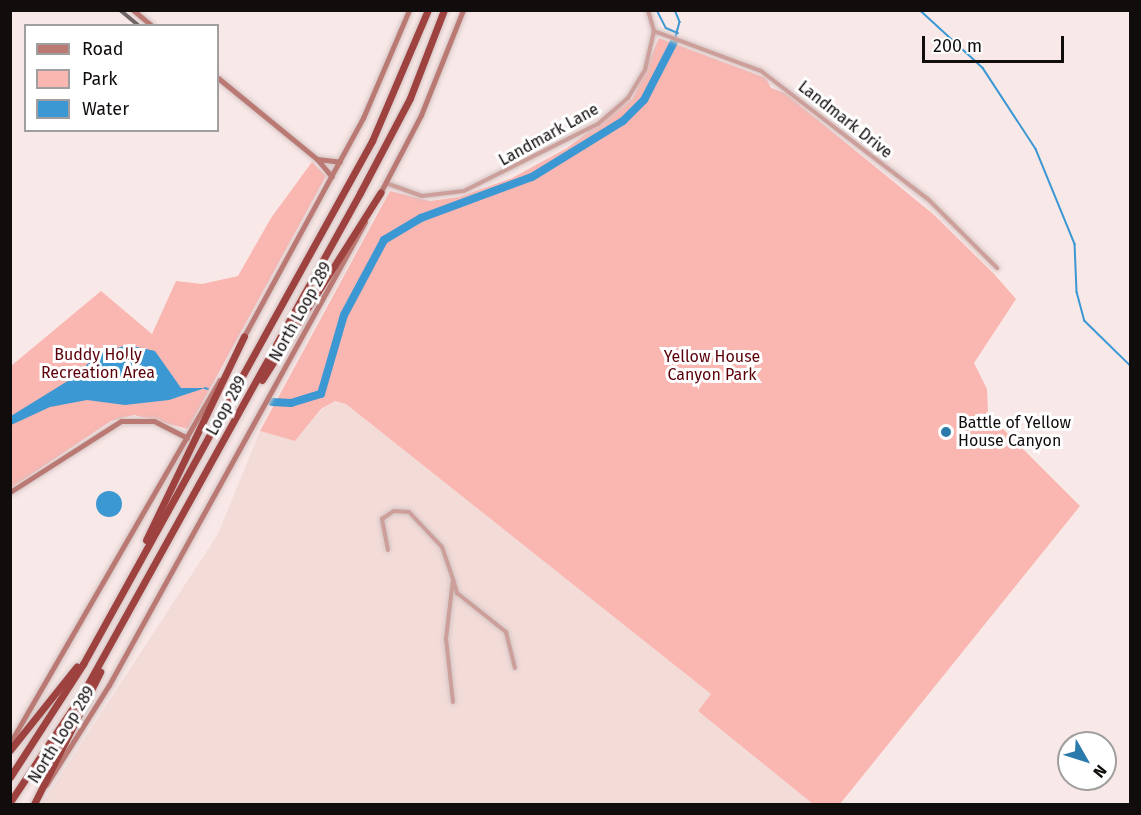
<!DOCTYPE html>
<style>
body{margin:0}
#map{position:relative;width:1141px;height:815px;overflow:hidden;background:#f8e8e7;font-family:"Fira Sans",sans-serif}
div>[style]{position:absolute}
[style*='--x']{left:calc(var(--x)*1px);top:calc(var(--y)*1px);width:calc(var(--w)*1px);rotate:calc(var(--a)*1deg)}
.built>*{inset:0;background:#f3dbd8}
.green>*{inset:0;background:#fab6b1}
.water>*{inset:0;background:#3b98d3}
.round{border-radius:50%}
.stream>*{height:1.5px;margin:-0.75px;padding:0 0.75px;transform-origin:0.75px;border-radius:0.75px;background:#3b98d3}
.river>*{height:8px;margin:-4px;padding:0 4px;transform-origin:4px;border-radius:4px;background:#3b98d3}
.roads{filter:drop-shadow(0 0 2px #d3c5c4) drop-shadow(0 0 2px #d3c5c4)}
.street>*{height:4px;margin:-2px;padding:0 2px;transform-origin:2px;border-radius:2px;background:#cd9f9b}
.secondary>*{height:5px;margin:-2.5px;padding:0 2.5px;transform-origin:2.5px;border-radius:2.5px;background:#bb7974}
.highway>*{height:7px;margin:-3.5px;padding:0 3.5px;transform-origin:3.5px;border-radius:3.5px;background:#9e4240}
.rail>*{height:4px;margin-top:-2px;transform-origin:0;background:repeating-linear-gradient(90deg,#fff 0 4.5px,#6f6665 0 9px);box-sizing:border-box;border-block:2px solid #6f6665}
.dots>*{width:16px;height:16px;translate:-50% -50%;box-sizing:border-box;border:3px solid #fff;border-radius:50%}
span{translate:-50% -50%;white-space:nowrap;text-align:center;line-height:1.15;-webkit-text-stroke:6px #fff;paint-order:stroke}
.street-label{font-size:16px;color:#110d0c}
.park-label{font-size:16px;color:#5b0009}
.poi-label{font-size:16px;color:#110d0c}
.left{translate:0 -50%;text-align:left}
.frame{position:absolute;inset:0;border:12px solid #110d0c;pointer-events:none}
.legend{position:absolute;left:24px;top:24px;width:195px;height:108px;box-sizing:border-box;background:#fff;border:2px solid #a09e9e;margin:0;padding:8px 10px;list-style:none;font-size:18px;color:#110d0c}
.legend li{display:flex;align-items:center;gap:12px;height:30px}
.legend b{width:30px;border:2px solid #a09e9e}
.north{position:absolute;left:1057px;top:731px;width:60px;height:60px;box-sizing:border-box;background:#fff;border:2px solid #a09e9e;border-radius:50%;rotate:129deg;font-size:16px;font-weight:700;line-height:24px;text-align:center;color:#110d0c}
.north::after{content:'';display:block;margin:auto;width:21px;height:27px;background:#2a7aab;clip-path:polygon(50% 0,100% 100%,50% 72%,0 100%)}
.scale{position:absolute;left:922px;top:36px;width:142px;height:27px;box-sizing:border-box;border:3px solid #110d0c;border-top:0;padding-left:8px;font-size:18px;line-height:21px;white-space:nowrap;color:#110d0c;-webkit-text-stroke:4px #fff;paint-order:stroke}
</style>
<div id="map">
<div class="built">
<i style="clip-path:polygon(335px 401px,346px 404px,711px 694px,698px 711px,813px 804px,42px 804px,218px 534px,260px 431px,295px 441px,321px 410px)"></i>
</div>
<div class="green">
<i style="clip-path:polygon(659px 38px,766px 78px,771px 88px,785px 93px,933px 214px,994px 274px,1016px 299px,974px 363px,987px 389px,988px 414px,1080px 506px,840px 804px,813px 804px,698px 711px,711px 694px,346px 404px,335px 401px,321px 409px,295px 441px,260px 431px,390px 191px,430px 201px,459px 197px,512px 178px,567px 148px,633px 98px)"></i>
<i style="clip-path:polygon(312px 162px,326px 176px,188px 429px,134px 415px,111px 421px,11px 488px,11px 366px,101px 291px,152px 334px,176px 281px,202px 284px,238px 276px,271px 218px)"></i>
</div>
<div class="water">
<i style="clip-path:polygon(128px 345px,155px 351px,181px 388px,205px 388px,169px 400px,125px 405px,87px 400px,50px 407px,11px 425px,11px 416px,79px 374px,96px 354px)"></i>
<i class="round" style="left:96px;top:491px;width:26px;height:26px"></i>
</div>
<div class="stream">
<i style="--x:657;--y:10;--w:20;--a:63"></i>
<i style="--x:666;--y:28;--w:13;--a:23"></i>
<i style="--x:675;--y:10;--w:13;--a:67"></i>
<i style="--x:680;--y:22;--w:16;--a:105"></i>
<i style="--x:920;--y:10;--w:86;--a:42.6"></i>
<i style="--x:983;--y:68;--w:97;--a:56.8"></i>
<i style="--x:1036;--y:149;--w:103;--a:67.7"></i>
<i style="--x:1075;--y:244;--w:48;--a:87.6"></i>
<i style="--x:1077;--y:292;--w:30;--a:75"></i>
<i style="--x:1085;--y:321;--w:63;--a:44.4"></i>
<i style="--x:205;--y:388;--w:3;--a:18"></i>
</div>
<div class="river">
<i style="--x:272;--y:402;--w:19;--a:3"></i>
<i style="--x:291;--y:403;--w:31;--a:-17"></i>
<i style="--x:321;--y:394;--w:82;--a:-73.8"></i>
<i style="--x:344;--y:315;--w:85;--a:-61.9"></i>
<i style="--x:384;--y:240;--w:43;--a:-30.7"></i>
<i style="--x:421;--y:218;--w:118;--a:-20.3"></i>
<i style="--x:532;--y:177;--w:107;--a:-31.6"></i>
<i style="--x:623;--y:121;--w:30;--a:-45"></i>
<i style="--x:644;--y:100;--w:65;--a:-62.7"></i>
</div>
<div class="roads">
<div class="street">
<i style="--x:654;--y:31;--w:114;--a:20.5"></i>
<i style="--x:761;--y:71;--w:210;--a:37.5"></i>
<i style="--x:928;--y:199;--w:98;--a:45"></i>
<i style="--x:386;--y:183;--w:38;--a:20"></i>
<i style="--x:422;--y:196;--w:42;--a:-6.8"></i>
<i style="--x:464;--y:191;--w:150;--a:-26.6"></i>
<i style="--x:598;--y:124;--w:40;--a:-41"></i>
<i style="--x:628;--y:98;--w:33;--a:-59"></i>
<i style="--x:645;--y:70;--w:40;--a:-77"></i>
<i style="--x:654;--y:31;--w:22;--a:-106"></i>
<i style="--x:388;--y:550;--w:32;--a:-101"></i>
<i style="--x:382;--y:519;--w:14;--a:-34"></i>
<i style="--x:394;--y:511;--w:15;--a:4"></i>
<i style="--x:409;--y:512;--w:48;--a:46.7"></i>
<i style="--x:442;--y:547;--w:34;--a:71"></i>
<i style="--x:453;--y:702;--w:63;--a:-96.3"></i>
<i style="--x:446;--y:639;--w:60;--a:-83.3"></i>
<i style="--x:453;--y:579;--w:15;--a:74"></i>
<i style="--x:457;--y:593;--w:63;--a:38.5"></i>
<i style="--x:506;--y:632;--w:37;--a:76"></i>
</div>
<div class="secondary">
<i style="--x:133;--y:10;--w:25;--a:40"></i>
<i style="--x:218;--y:78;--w:128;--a:39.3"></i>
<i style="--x:317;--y:159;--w:23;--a:50"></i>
<i style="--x:317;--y:159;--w:23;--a:7"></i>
<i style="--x:379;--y:195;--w:90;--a:-62.3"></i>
<i style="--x:421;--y:115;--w:113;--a:-68.2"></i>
<i style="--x:243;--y:338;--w:251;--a:-61.4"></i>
<i style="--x:363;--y:118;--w:117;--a:-66.9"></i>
<i style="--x:10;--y:492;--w:132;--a:-32.6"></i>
<i style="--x:121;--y:421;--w:33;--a:0"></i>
<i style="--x:154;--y:421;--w:37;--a:27"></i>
<i style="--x:10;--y:743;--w:419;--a:-60"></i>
<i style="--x:46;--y:785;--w:118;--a:-57.8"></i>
<i style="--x:109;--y:685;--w:529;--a:-61.06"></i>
</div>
<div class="highway">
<i style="--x:262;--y:380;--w:222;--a:-57.7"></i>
<i style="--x:146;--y:540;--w:226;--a:-64.3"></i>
<i style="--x:10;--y:750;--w:107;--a:-51.4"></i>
<i style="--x:10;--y:777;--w:135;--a:-57.1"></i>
<i style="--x:83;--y:664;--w:598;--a:-61.08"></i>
<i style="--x:372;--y:141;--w:142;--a:-66.9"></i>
<i style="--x:10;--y:802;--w:133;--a:-56.3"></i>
<i style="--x:84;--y:691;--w:569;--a:-61"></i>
<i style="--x:360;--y:193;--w:107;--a:-62.2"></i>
<i style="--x:410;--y:98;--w:94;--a:-68.9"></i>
<i style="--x:34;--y:804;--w:148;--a:-63.4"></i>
</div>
</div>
<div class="rail">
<i style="--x:120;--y:10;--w:25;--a:40"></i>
</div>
<div class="dots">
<i style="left:946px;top:432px;background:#2a7aab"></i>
</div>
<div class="street-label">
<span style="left:845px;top:120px;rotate:38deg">Landmark Drive</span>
<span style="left:549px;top:135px;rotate:-29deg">Landmark Lane</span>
<span style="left:301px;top:312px;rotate:-61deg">North Loop 289</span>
<span style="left:227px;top:406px;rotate:-61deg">Loop 289</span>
<span style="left:62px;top:735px;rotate:-58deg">North Loop 289</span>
</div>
<div class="park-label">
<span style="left:98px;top:364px">Buddy Holly<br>Recreation Area</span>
<span style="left:712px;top:366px">Yellow House<br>Canyon Park</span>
</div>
<div class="poi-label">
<span class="left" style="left:958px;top:432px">Battle of Yellow<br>House Canyon</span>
</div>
<div class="frame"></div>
<ul class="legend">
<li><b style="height:8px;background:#bb7974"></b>Road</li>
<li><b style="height:16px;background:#fab6b1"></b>Park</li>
<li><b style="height:16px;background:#3b98d3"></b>Water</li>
</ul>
<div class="north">N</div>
<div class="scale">200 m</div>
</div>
